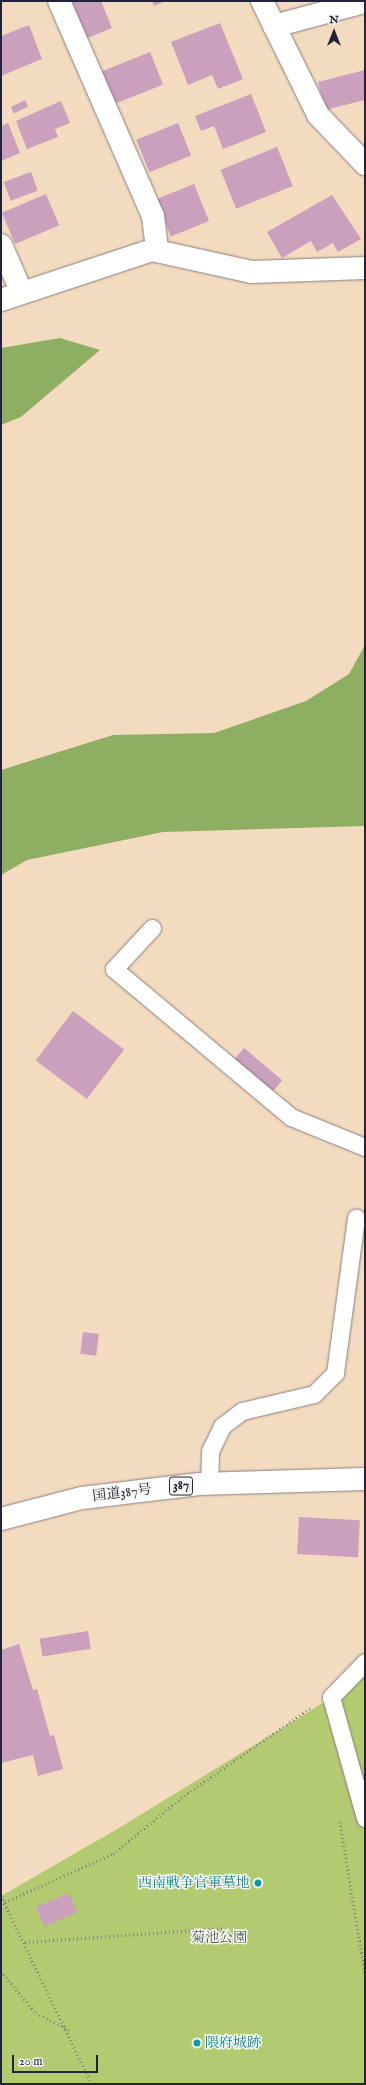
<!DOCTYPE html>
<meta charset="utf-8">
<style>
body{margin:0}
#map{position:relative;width:366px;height:2085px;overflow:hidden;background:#f3dbc0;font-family:"IM FELL English","Noto Serif JP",serif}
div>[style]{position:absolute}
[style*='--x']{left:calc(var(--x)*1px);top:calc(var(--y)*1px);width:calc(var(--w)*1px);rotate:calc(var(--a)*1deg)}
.green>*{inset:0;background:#b3cb70}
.forest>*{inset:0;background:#8eaf62}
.building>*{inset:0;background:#caa0bd;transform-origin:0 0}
.path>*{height:2.5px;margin-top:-1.25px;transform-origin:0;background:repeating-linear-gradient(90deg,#8a7e7e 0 1px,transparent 0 4px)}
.roads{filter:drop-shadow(0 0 1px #8a7e7e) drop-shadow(0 0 1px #8a7e7e)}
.service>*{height:17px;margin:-8.5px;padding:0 8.5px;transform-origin:8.5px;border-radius:8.5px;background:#fff}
.minor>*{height:22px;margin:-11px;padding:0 11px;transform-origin:11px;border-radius:11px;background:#fff}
.trunk>*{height:22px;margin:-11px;padding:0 11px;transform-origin:11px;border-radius:11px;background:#fff}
.dots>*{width:11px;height:11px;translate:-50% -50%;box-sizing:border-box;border:2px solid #f6f6f2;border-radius:50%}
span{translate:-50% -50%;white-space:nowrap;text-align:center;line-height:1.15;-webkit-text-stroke:3px #f6f6f2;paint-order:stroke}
.shield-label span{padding:1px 3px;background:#f6f6f2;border:1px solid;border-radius:3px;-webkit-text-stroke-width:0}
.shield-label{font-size:13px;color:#22223b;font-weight:700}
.street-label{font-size:14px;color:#22223b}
.culture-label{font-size:14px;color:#0d838f}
.right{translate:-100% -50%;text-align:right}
.left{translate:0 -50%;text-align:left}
.park-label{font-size:14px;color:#4e554b}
.frame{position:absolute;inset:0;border:2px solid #22223b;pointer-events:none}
.north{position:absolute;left:314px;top:12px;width:40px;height:40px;-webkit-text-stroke:3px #f6f6f2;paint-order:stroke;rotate:0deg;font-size:11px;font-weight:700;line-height:16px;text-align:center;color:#22223b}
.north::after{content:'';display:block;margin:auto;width:14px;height:18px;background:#22223b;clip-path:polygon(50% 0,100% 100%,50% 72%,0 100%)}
.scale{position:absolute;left:12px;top:2055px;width:86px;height:18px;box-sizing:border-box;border:2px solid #22223b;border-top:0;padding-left:5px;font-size:12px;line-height:14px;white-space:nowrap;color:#22223b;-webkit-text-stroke:3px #f6f6f2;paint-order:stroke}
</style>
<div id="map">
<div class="green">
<i style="clip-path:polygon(365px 1677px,365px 2084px,1px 2084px,1px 1896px,119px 1828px)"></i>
</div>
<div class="forest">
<i style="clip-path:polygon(60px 338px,100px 350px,21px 417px,1px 425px,1px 348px)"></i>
<i style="clip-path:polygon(365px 645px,365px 826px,163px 832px,27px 860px,1px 875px,1px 770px,113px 735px,214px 733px,306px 701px,349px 674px)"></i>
</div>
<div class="building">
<i style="clip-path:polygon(72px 1px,101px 1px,112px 28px,80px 41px,65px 4px)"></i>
<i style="clip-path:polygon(152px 1px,166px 1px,154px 6px)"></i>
<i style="clip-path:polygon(220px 23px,243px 79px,218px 89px,212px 75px,188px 85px,171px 42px)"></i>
<i style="clip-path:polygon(29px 25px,42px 59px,1px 76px,1px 36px)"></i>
<i style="left:150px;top:52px;width:35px;height:57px;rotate:68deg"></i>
<i style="clip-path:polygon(365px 70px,365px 100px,325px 110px,318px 82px)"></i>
<i style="clip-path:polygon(251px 94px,266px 132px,223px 149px,214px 126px,201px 131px,195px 116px)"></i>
<i style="left:25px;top:100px;width:7px;height:16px;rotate:63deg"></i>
<i style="clip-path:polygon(61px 101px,70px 123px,55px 129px,58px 137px,27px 149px,16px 121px)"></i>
<i style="clip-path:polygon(8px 123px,20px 153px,1px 161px,1px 126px)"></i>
<i style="left:178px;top:123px;width:35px;height:45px;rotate:68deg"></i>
<i style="left:277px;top:147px;width:42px;height:61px;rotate:68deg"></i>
<i style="left:31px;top:172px;width:20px;height:29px;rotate:70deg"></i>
<i style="left:194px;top:184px;width:40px;height:41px;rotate:68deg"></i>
<i style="left:46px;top:194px;width:34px;height:48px;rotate:67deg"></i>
<i style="clip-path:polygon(332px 195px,361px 239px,338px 252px,333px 243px,317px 252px,311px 241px,282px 258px,267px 232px)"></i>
<i style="left:73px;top:1011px;width:64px;height:62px;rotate:37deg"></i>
<i style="left:244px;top:1048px;width:50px;height:18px;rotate:40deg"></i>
<i style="left:83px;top:1332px;width:16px;height:22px;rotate:7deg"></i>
<i style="left:299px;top:1517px;width:61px;height:37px;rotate:3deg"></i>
<i style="left:88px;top:1631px;width:18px;height:49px;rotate:81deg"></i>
<i style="clip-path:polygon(19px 1644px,33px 1690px,37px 1689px,50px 1736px,54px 1735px,63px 1769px,38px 1776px,33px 1755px,1px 1763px,1px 1650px)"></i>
<i style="left:69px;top:1893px;width:21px;height:36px;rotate:67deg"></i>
</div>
<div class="path">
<i style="--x:340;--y:1822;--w:153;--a:80.6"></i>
<i style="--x:1;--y:1896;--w:209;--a:64.2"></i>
<i style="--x:5;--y:1902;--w:118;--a:-24"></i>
<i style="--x:113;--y:1854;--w:88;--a:-39.5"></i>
<i style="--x:181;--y:1798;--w:157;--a:-34.9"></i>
<i style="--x:25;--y:1942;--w:200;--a:-4"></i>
<i style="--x:1;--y:1971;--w:55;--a:50.2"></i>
<i style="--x:36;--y:2013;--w:37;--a:27"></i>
</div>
<div class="roads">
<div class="service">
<i style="--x:152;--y:928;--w:56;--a:132.8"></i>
<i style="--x:114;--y:969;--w:231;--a:39.9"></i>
<i style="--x:291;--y:1117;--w:80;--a:22.1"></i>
<i style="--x:209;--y:1484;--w:33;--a:-88"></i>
<i style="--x:210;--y:1451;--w:28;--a:-64"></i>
<i style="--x:222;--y:1426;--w:25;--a:-37"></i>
<i style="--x:242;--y:1411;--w:74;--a:-13.3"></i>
<i style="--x:314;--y:1394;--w:30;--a:-45"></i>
<i style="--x:335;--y:1373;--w:157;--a:-82.3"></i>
<i style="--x:365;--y:1662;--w:49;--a:134.2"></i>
<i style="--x:331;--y:1697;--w:126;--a:74.3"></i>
</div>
<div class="minor">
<i style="--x:59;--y:1;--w:235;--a:66.4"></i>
<i style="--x:153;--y:216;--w:35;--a:83"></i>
<i style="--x:262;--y:1;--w:127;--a:63.8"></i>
<i style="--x:318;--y:115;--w:68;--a:46.2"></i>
<i style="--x:274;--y:26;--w:94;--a:-14.8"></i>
<i style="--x:1;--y:245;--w:52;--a:66.4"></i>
<i style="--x:1;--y:300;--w:159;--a:-18.3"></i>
<i style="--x:152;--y:250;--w:102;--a:12.4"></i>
<i style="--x:252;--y:272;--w:113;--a:-2"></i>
</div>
<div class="trunk">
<i style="--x:1;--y:1519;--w:84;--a:-14.5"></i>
<i style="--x:82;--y:1498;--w:118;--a:-6.8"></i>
<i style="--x:199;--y:1484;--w:166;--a:-1.7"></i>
</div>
</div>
<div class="dots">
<i style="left:258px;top:1883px;background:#0f9aa8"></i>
<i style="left:197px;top:2043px;background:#0f9aa8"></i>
</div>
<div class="shield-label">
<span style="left:181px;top:1486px">387</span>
</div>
<div class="street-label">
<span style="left:122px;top:1493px;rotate:-7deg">国道387号</span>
</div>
<div class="culture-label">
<span class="right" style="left:250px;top:1883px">西南戦争官軍墓地</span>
<span class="left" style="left:205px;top:2043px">隈府城跡</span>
</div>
<div class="park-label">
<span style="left:219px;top:1938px">菊池公園</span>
</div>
<div class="frame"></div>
<div class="north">N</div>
<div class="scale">20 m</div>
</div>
